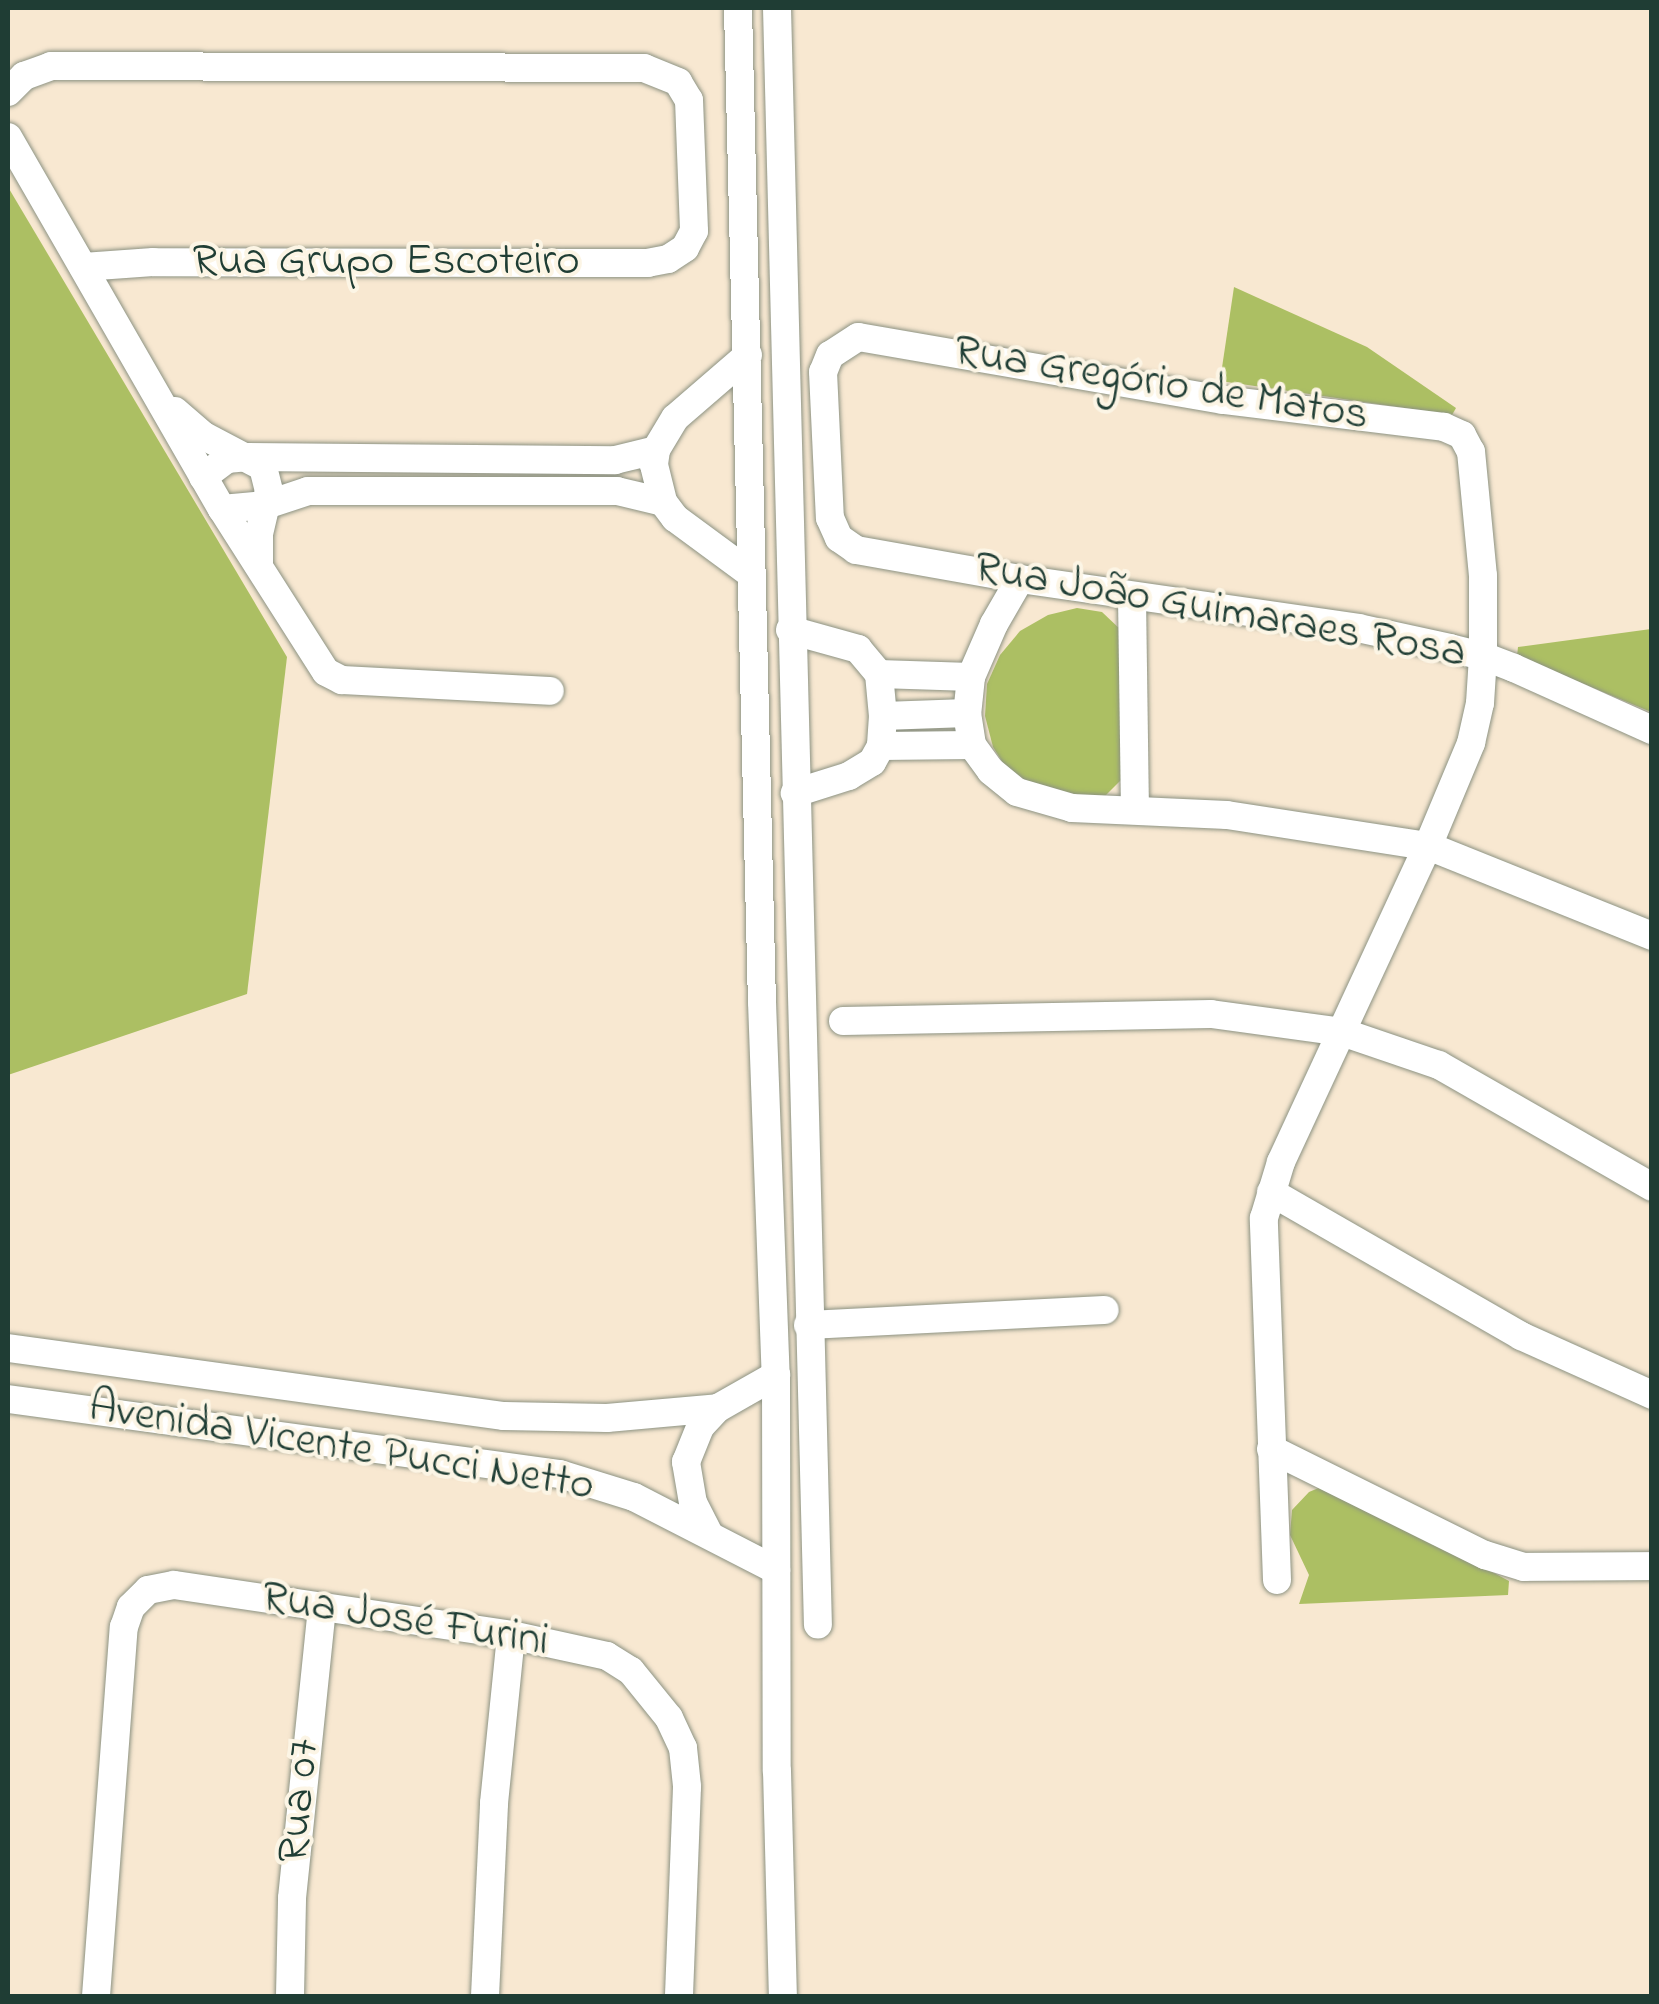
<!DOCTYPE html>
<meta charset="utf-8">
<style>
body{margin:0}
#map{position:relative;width:1659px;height:2004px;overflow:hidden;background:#f8e8d1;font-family:"Indie Flower",sans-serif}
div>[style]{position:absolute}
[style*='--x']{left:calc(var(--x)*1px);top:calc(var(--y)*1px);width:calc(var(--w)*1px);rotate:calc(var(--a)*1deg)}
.green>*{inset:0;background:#acbf63}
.roads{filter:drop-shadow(0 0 2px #8c9282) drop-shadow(0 0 2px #8c9282)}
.minor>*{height:28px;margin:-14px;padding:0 14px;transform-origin:14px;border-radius:14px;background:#fff}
span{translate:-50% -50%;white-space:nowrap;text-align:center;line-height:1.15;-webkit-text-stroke:8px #fcf5e5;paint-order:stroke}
.street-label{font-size:45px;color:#1f3d34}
.frame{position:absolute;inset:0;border:10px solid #1f3d34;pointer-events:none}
</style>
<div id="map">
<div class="green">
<i style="clip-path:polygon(8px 187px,287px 657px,247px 994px,8px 1075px)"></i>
<i style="clip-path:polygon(1234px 287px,1367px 347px,1456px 408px,1452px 415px,1220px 381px)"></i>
<i style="clip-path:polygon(1077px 608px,1102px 612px,1121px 630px,1129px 772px,1102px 799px,1064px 805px,1010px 774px,993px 747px,985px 716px,987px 684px,1000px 655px,1020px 631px,1048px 615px)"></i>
<i style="clip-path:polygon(1651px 629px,1651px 712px,1517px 656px,1518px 647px)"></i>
<i style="clip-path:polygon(1321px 1487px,1334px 1487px,1509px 1581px,1508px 1595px,1299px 1604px,1309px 1575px,1290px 1535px,1292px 1510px,1309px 1492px)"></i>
</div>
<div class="roads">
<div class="minor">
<i style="--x:738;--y:8;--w:994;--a:88.62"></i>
<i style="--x:762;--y:1002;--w:373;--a:87.9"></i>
<i style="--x:776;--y:1375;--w:396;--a:89.9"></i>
<i style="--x:777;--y:1771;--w:225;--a:88.5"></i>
<i style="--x:777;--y:8;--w:1617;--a:88.55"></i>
<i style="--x:8;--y:92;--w:23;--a:-45"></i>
<i style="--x:24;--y:76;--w:29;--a:-20"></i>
<i style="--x:51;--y:66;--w:593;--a:0.19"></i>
<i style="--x:644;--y:68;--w:37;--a:22"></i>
<i style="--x:678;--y:82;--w:21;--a:59"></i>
<i style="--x:689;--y:100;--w:131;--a:87.8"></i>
<i style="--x:694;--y:231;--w:19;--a:118"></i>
<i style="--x:685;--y:248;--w:20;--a:147"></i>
<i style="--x:668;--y:259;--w:20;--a:169"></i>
<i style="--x:648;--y:263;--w:495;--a:-179.9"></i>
<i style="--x:153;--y:262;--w:70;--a:175.9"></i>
<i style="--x:8;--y:137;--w:429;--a:60.1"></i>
<i style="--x:222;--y:509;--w:193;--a:57.5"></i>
<i style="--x:326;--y:672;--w:18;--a:27"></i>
<i style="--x:342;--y:680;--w:208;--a:3"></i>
<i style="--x:748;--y:355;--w:96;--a:139.2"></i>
<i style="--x:675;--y:418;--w:37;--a:121"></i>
<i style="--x:656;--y:450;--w:15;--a:98"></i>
<i style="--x:654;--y:465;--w:38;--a:76"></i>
<i style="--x:663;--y:502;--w:20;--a:53"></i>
<i style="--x:675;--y:518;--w:94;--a:36.4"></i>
<i style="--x:175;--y:411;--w:38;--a:41"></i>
<i style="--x:204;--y:436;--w:67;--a:27.7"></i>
<i style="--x:263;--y:467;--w:25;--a:76"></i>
<i style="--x:269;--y:491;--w:44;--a:103.1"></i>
<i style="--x:259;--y:534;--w:30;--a:90"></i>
<i style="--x:203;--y:477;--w:30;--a:-37"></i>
<i style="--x:227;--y:459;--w:21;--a:-5"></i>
<i style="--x:248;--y:457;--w:367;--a:0.5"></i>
<i style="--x:615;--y:460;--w:42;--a:-13.7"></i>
<i style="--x:222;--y:509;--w:44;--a:-5.2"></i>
<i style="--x:266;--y:505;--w:44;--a:-18.4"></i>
<i style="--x:308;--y:491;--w:309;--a:0"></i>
<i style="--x:617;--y:491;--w:47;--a:13.4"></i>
<i style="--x:1020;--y:579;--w:52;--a:120"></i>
<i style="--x:994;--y:624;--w:58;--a:113.5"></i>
<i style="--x:971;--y:677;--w:36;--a:96"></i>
<i style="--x:967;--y:713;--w:32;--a:81"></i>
<i style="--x:972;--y:745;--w:32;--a:54"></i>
<i style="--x:991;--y:771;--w:33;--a:39"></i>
<i style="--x:1017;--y:792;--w:57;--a:16.2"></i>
<i style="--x:1072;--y:808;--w:155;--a:2.6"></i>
<i style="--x:1227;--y:815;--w:203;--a:8.8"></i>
<i style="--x:1428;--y:846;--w:241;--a:21.9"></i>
<i style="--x:1132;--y:597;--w:213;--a:89.2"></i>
<i style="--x:790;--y:630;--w:71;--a:15.6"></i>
<i style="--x:858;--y:649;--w:33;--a:50"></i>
<i style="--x:879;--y:674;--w:42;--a:84.6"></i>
<i style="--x:883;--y:716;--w:30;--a:94"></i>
<i style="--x:881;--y:746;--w:18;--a:119"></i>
<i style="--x:872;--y:762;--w:27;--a:149"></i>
<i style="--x:849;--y:776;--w:57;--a:162.5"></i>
<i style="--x:879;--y:674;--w:92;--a:1.9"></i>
<i style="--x:883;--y:716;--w:84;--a:-2"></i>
<i style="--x:881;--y:746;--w:91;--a:-0.6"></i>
<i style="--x:843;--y:1021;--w:368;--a:-1.1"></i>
<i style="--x:1211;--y:1014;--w:132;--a:7.8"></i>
<i style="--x:1342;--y:1032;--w:102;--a:18.8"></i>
<i style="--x:1439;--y:1065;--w:245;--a:29.8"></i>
<i style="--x:1271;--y:1192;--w:289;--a:29.9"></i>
<i style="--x:1521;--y:1336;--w:144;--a:24.2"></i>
<i style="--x:808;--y:1325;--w:297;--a:-2.9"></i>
<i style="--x:8;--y:1348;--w:501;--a:7.81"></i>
<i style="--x:504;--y:1416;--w:103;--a:1.1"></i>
<i style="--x:607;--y:1418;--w:111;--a:-5.1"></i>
<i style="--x:718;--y:1408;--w:67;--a:-29.6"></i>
<i style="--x:8;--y:1399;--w:557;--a:7.74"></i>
<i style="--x:560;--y:1474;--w:77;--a:17.3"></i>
<i style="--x:634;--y:1497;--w:160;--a:27.2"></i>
<i style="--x:1271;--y:1449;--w:239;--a:26.4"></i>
<i style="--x:1485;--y:1555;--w:41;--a:17.1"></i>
<i style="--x:1524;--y:1567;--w:128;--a:-0.4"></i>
<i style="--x:709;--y:1534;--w:35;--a:-117"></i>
<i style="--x:693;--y:1503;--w:42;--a:-99.7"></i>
<i style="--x:686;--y:1462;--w:38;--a:-68"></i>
<i style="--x:700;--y:1427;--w:26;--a:-47"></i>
<i style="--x:1277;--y:1580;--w:362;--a:-92.1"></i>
<i style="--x:1264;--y:1218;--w:59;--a:-73.1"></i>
<i style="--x:1281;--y:1162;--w:349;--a:-65.1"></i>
<i style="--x:1428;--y:846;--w:112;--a:-67.3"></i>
<i style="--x:1471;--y:743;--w:41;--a:-77.3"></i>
<i style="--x:1480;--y:703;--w:47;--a:-86.3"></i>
<i style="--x:1483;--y:656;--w:80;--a:-90"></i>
<i style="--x:1483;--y:576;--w:125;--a:-95.5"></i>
<i style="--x:1471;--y:452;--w:19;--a:-118"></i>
<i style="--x:1462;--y:435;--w:20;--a:-156"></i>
<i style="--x:1444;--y:427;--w:223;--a:-173"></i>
<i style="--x:1223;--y:400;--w:370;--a:-170.2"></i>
<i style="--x:858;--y:337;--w:33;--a:147"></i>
<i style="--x:830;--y:355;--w:18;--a:112"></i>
<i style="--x:823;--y:372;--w:146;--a:87.3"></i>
<i style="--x:830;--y:518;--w:22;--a:66"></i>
<i style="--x:839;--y:538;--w:21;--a:35"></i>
<i style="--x:856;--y:550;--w:167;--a:10"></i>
<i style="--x:1020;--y:579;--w:342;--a:8.2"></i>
<i style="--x:1358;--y:628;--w:94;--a:12.3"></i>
<i style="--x:1450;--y:648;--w:34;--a:14"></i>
<i style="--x:1483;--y:656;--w:33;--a:21"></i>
<i style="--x:1514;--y:668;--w:151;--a:24.2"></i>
<i style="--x:96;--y:1996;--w:370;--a:-85.7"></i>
<i style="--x:124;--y:1627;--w:21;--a:-71"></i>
<i style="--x:131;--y:1607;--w:24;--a:-45"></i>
<i style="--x:148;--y:1590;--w:26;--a:-11"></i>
<i style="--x:174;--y:1585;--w:341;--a:8.4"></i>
<i style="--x:511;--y:1635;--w:98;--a:12.3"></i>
<i style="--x:607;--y:1656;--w:28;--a:32"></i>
<i style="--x:631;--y:1671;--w:60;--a:51"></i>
<i style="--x:669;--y:1718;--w:33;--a:65"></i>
<i style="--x:683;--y:1748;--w:39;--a:84"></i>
<i style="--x:687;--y:1787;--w:209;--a:92.2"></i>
<i style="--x:290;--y:1996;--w:98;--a:-88.8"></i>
<i style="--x:292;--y:1898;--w:293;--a:-84.1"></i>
<i style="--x:485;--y:1996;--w:193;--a:-87.3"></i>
<i style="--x:494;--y:1803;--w:169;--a:-84.2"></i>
</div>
</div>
<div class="street-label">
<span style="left:386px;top:263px">Rua Grupo Escoteiro</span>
<span style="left:1161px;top:385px;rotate:9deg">Rua Gregório de Matos</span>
<span style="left:1220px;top:612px;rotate:10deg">Rua João Guimaraes Rosa</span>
<span style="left:341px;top:1448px;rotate:9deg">Avenida Vicente Pucci Netto</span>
<span style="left:405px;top:1621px;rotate:9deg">Rua José Furini</span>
<span style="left:301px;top:1801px;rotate:-85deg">Rua 07</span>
</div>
<div class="frame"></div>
</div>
